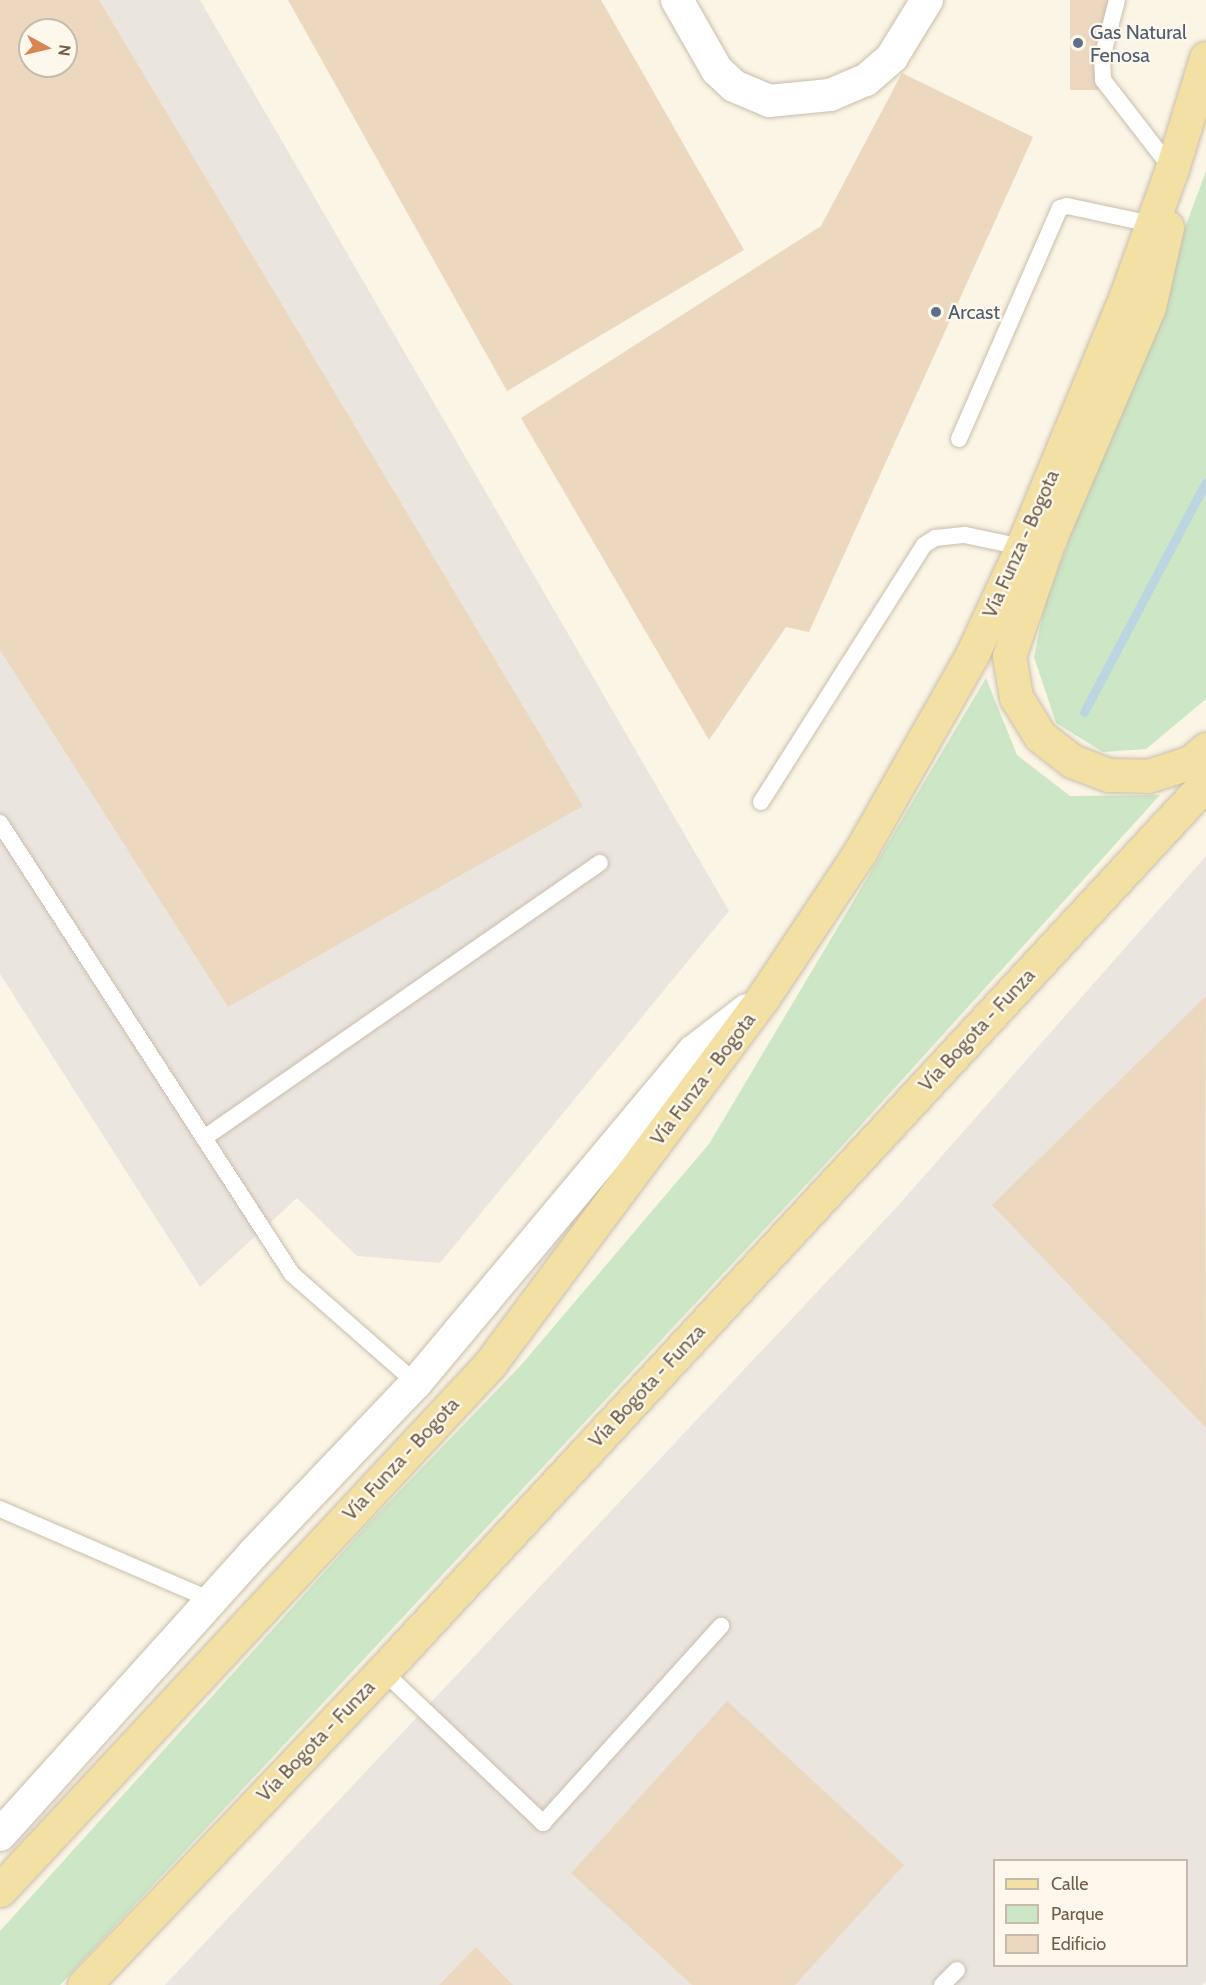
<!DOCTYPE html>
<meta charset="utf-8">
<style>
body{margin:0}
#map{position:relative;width:1206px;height:1985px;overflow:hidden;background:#faf5e5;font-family:Cabin,sans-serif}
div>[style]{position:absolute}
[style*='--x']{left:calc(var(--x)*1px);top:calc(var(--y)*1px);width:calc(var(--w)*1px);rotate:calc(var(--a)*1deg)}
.industrial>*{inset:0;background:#eae6df}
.green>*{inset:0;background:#cde6c5}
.stream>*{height:9px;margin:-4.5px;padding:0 4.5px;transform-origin:4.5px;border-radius:4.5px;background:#bcd6e1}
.building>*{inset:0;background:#ecd8bf;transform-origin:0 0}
.roads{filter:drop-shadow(0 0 2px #cabdac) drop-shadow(0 0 2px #cabdac)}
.lane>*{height:16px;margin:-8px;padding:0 8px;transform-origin:8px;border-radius:8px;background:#fff}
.street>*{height:32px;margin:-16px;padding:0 16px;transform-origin:16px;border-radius:16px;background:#fff}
.primary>*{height:33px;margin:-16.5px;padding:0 16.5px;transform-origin:16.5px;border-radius:16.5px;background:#f2e0a4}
.dots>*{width:16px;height:16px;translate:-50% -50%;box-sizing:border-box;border:3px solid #fdf8eb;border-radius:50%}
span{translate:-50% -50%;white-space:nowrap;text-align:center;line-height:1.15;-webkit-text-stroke:4.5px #fdf8eb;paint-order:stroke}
.service-label{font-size:20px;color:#4e5e75}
.left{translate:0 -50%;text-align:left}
.street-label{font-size:20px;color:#705e4d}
.legend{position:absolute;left:993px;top:1859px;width:195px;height:108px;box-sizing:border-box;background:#fdf8eb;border:2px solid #c5baac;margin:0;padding:8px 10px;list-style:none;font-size:18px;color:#705e4d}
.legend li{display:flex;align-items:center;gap:12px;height:30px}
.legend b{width:30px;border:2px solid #c5baac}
.north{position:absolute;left:18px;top:18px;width:60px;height:60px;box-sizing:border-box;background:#fdf8eb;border:2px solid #c5baac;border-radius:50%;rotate:98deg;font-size:16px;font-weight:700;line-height:24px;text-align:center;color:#705e4d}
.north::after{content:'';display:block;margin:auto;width:21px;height:27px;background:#d78656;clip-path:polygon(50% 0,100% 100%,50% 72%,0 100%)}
</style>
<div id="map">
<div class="industrial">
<i style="clip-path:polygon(evenodd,0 0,200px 0,729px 911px,440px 1263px,357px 1256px,297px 1198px,200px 1287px,0 974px,0 0,30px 30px,66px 30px,66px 66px,30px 66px,30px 30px)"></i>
<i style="clip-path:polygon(evenodd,1206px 856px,1206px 1981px,1202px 1985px,165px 1985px,896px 1208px,1206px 856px,994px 1860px,1186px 1860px,1186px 1966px,994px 1966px,994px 1860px)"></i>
</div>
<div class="green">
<i style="clip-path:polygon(1206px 171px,1206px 699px,1146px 749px,1103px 752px,1056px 723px,1034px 657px,1044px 607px)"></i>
<i style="clip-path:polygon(986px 678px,1017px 755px,1070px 796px,1160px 795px,843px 1145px,60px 1985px,0 1985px,0 1931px,366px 1526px,522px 1364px,709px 1144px)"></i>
</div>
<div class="stream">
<i style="--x:1084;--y:712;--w:260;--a:-62.1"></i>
</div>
<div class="building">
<i style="clip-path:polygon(evenodd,0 0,99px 0,583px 806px,228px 1007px,0 650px,0 0,30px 30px,66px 30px,66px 66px,30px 66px,30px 30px)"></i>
<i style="clip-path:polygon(288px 0,601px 0,744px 250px,507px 391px)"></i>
<i style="left:1070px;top:0;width:38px;height:90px"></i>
<i style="clip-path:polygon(902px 73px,1033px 137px,809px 632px,786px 627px,709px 740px,521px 418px,821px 226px)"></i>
<i style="clip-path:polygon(1206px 996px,1205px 1147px,1206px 1428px,992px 1205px)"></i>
<i style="clip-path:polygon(727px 1701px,904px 1865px,795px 1985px,692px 1985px,571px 1873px)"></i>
<i style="clip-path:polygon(476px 1947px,513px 1985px,439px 1985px)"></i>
</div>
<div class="roads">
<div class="lane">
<i style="--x:1117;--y:0;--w:60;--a:104.5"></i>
<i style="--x:1102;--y:58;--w:22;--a:87"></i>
<i style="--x:1103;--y:80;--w:113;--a:52.2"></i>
<i style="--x:959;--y:439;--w:252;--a:-66.4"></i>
<i style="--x:1060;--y:208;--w:7;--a:-16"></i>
<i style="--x:1067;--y:206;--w:87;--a:12"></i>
<i style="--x:761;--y:802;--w:304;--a:-57.6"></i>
<i style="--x:924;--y:545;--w:13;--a:-32"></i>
<i style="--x:935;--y:538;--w:30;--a:-6"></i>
<i style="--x:965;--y:535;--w:58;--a:11.9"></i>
<i style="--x:0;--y:823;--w:537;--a:57.08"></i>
<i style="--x:292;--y:1274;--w:165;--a:41.3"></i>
<i style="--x:204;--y:1138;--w:482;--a:-34.8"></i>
<i style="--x:0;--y:1509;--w:230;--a:23.3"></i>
<i style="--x:383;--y:1671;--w:221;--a:43.5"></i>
<i style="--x:543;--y:1823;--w:266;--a:-47.9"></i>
<i style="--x:942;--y:1985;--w:21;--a:-45"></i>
</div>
<div class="street">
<i style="--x:677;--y:0;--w:81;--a:60.3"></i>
<i style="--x:717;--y:70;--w:23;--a:43"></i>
<i style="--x:734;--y:86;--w:38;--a:23"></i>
<i style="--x:769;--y:101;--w:61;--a:-5.6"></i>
<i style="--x:830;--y:95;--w:39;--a:-23"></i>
<i style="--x:866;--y:80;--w:35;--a:-41"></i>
<i style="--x:892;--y:57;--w:67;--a:-58.4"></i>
<i style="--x:0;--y:1835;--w:378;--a:-48"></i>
<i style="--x:253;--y:1554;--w:236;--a:-46.4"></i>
<i style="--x:416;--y:1383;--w:433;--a:-50.1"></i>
<i style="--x:694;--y:1051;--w:67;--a:-37.7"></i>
</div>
<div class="primary">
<i style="--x:1167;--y:227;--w:82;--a:102.7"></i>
<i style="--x:1149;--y:307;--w:254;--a:113.2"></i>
<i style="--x:1049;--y:540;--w:123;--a:109"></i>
<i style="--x:1009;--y:656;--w:42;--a:80.3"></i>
<i style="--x:1016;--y:697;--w:46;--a:58.4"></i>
<i style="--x:1040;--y:736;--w:41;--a:38"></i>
<i style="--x:1072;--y:761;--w:40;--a:21"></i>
<i style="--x:1109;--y:775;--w:39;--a:1"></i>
<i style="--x:1148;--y:776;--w:45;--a:-18"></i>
<i style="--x:1191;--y:762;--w:20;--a:-41"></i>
<i style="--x:0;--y:1890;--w:719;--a:-47.03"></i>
<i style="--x:490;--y:1364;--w:459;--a:-53.3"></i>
<i style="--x:764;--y:996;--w:173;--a:-56.3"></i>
<i style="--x:860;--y:852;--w:227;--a:-60.4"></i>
<i style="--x:972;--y:655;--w:119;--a:-65.2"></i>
<i style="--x:1022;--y:547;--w:275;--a:-67.5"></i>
<i style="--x:1127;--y:293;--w:132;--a:-70.1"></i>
<i style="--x:1172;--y:169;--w:116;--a:-73"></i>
<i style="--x:84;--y:1985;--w:434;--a:-46.4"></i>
<i style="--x:383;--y:1671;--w:1211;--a:-47.18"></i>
</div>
</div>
<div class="dots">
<i style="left:1078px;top:43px;background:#5c6f8a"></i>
<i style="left:936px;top:312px;background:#5c6f8a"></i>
</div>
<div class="service-label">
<span class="left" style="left:1090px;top:44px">Gas Natural<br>Fenosa</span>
<span class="left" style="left:948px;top:312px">Arcast</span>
</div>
<div class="street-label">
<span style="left:1021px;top:544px;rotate:-66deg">Vía Funza - Bogota</span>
<span style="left:977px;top:1030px;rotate:-47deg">Vía Bogota - Funza</span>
<span style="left:703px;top:1079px;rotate:-53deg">Vía Funza - Bogota</span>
<span style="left:647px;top:1386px;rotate:-47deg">Vía Bogota - Funza</span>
<span style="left:401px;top:1459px;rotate:-47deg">Vía Funza - Bogota</span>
<span style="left:316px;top:1741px;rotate:-46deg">Vía Bogota - Funza</span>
</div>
<ul class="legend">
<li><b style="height:8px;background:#f2e0a4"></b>Calle</li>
<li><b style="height:16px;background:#cde6c5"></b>Parque</li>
<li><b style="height:16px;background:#ecd8bf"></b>Edificio</li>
</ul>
<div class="north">N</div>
</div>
